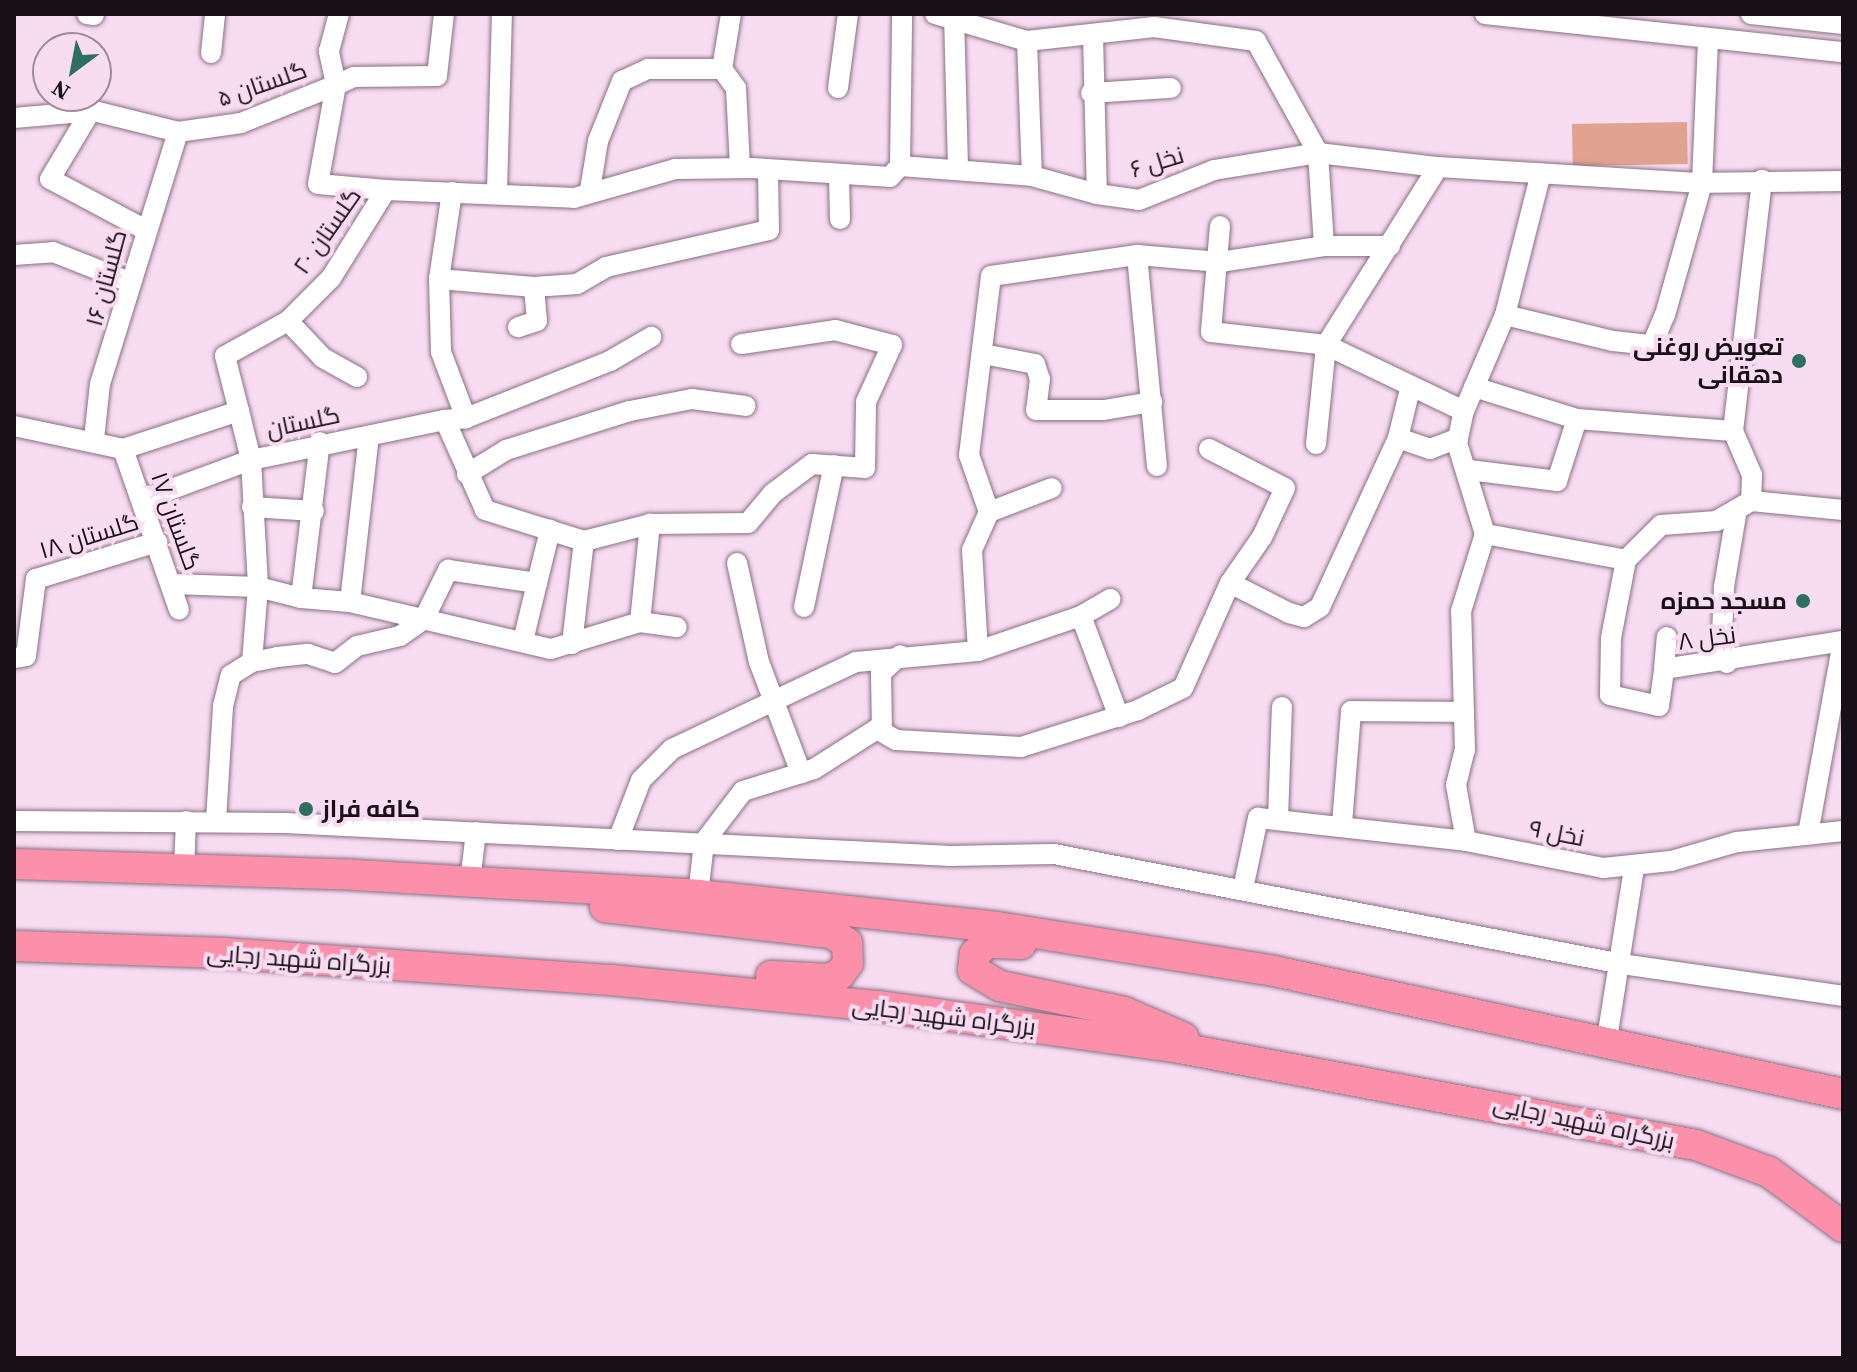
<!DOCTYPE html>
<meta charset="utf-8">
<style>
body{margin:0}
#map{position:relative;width:1857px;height:1372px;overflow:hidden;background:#f8dcf2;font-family:"Source Serif 4",Cairo,serif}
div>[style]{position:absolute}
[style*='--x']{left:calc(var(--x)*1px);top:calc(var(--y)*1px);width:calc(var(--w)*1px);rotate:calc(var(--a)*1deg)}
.green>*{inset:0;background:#e1a290;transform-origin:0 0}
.roads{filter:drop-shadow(0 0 2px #897084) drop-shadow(0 0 2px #897084)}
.minor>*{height:20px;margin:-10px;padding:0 10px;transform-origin:10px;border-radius:10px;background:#fff}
.highway>*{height:30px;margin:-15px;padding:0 15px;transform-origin:15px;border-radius:15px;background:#fc90aa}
.dots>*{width:22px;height:22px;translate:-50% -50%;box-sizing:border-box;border:4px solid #f8dcf2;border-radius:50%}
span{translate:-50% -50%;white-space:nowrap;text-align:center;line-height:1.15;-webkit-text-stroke:8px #f8dcf2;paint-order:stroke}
.street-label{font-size:24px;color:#191017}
.poi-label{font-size:24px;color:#191017;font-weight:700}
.right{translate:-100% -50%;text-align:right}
.left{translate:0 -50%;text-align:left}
.frame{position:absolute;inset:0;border:16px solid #191017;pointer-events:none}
.north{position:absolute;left:32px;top:32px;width:80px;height:80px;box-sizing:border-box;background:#f8dcf2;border:2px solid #9f8a9a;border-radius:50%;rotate:212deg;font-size:22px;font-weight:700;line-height:32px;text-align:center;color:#191017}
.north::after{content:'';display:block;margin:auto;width:28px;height:36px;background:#2d6f60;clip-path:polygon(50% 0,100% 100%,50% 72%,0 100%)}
</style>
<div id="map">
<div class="green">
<i style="left:1687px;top:122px;width:42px;height:115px;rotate:89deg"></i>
</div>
<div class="roads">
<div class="minor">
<i style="--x:87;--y:14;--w:7;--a:8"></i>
<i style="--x:731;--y:14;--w:56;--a:99.3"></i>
<i style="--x:722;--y:69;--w:24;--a:54"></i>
<i style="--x:736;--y:88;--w:80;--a:87.1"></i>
<i style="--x:935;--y:14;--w:96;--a:16.4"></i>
<i style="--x:1027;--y:41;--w:128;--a:-6.3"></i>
<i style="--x:1154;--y:27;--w:103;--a:7.8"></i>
<i style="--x:1256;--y:41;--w:128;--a:61"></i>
<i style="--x:1318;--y:153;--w:93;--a:86.3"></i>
<i style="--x:954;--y:14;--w:154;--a:88.5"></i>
<i style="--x:1485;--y:14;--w:360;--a:6.1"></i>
<i style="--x:1751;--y:14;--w:93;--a:6.2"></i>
<i style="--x:1093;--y:34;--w:160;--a:88.6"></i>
<i style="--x:1027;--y:41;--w:135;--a:87.9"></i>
<i style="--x:211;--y:53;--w:39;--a:-84"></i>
<i style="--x:838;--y:88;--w:75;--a:-82.3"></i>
<i style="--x:1091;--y:93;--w:80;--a:-3.6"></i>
<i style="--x:90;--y:112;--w:78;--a:120.8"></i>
<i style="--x:50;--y:179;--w:109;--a:28"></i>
<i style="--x:14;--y:118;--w:80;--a:-5"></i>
<i style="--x:94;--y:111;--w:87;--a:14"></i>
<i style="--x:178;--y:132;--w:64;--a:-8.1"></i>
<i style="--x:241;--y:123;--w:102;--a:-21.8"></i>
<i style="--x:336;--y:85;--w:35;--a:-102"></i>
<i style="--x:329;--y:51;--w:38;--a:-75"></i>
<i style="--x:900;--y:166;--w:152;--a:-89.2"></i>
<i style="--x:839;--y:176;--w:43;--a:88.7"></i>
<i style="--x:386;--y:190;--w:68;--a:-175"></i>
<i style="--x:318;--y:184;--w:101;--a:-79.7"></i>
<i style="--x:336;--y:85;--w:20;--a:-24"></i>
<i style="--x:354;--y:77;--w:83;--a:-0.7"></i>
<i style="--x:437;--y:76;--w:62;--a:-83.6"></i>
<i style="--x:590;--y:190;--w:50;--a:-80.7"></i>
<i style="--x:598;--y:141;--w:65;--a:-68.2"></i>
<i style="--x:622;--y:81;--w:29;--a:-25"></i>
<i style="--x:648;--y:69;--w:74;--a:0"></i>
<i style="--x:497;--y:191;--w:177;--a:-88.4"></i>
<i style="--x:452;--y:192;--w:88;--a:98.5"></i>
<i style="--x:439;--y:279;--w:95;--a:4.8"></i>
<i style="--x:534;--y:287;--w:34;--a:85"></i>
<i style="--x:537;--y:321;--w:20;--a:162"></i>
<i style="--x:1220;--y:226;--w:106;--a:94.9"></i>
<i style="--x:1211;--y:332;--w:116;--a:6.4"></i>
<i style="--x:1326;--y:345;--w:153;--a:25.6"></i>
<i style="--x:14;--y:255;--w:39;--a:-4"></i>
<i style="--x:53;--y:252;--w:82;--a:21.5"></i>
<i style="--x:1137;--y:255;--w:212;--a:84.6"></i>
<i style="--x:439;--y:279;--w:73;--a:88.4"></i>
<i style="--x:441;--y:352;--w:71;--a:69.3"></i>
<i style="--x:534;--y:287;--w:43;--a:-4"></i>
<i style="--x:577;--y:284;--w:34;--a:-30"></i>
<i style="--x:606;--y:267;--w:167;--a:-12.8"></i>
<i style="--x:769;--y:230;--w:60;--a:-91"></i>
<i style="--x:1505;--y:315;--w:111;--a:13.5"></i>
<i style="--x:1613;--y:341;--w:39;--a:6"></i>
<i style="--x:1652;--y:345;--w:33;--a:-67"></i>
<i style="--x:1665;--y:315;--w:137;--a:-74.3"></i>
<i style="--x:1702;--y:183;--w:145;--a:-87.6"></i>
<i style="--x:288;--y:321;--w:51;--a:46.6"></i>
<i style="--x:323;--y:358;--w:39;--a:29"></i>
<i style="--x:983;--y:354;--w:53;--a:10.9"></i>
<i style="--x:1035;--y:364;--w:16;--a:72"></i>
<i style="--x:1040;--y:379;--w:31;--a:97"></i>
<i style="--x:1036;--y:410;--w:68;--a:0"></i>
<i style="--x:1104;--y:410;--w:49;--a:-9.5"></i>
<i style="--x:1474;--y:387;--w:108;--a:17.3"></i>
<i style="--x:1577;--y:419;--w:156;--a:4.4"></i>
<i style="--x:1733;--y:431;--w:48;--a:66.6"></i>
<i style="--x:1752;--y:475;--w:26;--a:92"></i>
<i style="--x:239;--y:411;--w:57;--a:-104.3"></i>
<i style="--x:225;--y:356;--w:72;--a:-29.1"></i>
<i style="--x:288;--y:321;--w:61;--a:-45"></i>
<i style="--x:331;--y:278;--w:104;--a:-58"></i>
<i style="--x:386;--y:190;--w:188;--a:2.4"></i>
<i style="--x:574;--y:198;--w:105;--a:-16"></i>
<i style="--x:675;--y:169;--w:77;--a:-0.7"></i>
<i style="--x:752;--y:168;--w:138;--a:3.7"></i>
<i style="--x:890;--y:177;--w:15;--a:-48"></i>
<i style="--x:900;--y:166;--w:132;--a:4.3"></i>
<i style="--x:1032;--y:176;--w:67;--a:15.5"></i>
<i style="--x:1097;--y:194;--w:42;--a:8.1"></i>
<i style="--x:1139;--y:200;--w:81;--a:-21.8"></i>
<i style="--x:1214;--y:170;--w:105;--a:-9.3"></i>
<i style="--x:1318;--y:153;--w:121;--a:6.7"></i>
<i style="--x:1438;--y:167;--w:264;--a:3.5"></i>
<i style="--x:1702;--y:183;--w:141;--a:-0.8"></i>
<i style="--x:445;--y:420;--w:21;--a:-5"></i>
<i style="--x:466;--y:418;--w:155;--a:-21.6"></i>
<i style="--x:610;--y:361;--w:48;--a:-30.3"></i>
<i style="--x:14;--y:426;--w:111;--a:11.9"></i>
<i style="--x:123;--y:449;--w:122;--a:-18.1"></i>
<i style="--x:239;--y:411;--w:50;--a:76.2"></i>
<i style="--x:251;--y:460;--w:198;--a:-11.7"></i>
<i style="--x:445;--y:420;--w:98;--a:66"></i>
<i style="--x:485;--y:510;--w:104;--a:17.4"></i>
<i style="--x:1733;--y:431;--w:253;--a:-83.4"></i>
<i style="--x:1398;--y:438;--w:50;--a:-76.2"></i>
<i style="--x:94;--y:439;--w:55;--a:-83.8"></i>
<i style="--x:100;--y:384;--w:264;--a:-72.8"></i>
<i style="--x:1316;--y:444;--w:100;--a:-84.2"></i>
<i style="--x:1326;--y:345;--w:210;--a:-57.8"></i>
<i style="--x:123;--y:449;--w:170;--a:70.8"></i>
<i style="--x:1209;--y:449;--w:85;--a:27.2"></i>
<i style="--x:1285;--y:488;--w:54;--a:115.1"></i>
<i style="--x:1262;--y:537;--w:56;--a:124.8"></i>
<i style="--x:1469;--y:470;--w:89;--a:7.1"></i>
<i style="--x:1557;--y:481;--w:65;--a:-72.1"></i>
<i style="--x:467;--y:474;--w:46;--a:-31.6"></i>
<i style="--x:506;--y:450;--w:130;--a:-17.5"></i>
<i style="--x:630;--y:411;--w:63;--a:-11"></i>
<i style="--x:692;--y:399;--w:54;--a:7.4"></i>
<i style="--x:142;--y:500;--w:116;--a:-20.2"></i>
<i style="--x:251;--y:460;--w:127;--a:86.8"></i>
<i style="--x:258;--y:587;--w:75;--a:94.6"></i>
<i style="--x:252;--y:507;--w:62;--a:3.7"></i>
<i style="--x:1843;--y:510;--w:92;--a:-174.4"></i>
<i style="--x:1751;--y:501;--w:39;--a:150"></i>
<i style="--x:1717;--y:521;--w:56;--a:175.9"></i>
<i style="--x:1661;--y:525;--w:49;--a:135"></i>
<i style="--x:1626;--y:560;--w:79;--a:100.9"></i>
<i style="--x:1611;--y:638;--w:57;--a:91"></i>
<i style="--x:1610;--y:695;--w:50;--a:12.7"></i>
<i style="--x:1659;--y:706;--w:37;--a:-82"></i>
<i style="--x:1664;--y:669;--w:181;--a:-8.9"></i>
<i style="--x:989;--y:512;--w:60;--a:-109.3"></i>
<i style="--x:969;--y:455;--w:180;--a:-83"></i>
<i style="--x:991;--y:276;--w:148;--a:-8.2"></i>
<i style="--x:1137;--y:255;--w:83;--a:4.8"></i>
<i style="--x:1220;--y:262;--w:105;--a:-8.7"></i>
<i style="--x:1324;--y:246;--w:66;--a:0"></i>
<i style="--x:1485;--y:534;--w:143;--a:10.4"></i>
<i style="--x:737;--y:563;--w:101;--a:77.5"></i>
<i style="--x:759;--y:662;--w:119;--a:69.3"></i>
<i style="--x:172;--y:584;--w:86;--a:2"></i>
<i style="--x:258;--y:587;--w:44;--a:14.3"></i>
<i style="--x:301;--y:598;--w:49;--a:4.7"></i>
<i style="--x:350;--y:602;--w:206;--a:13.2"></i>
<i style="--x:551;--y:649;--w:93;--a:-16.9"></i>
<i style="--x:640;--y:622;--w:37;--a:8"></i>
<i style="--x:301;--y:598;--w:157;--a:-83.1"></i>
<i style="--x:350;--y:602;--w:167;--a:-83.5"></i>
<i style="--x:804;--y:607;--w:145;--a:-78.1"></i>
<i style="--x:1081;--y:616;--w:108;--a:69.4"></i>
<i style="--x:640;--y:622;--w:99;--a:-84.2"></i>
<i style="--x:523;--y:641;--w:60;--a:-76.4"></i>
<i style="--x:572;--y:644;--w:104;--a:-83.4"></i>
<i style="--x:584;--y:541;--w:68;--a:-14.4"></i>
<i style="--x:650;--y:524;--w:98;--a:-0.6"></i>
<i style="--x:748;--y:523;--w:38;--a:-50"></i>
<i style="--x:772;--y:494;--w:50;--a:-36.9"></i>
<i style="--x:812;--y:464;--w:53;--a:4.3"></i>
<i style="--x:865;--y:468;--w:66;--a:-89.1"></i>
<i style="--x:866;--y:402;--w:63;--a:-65.5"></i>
<i style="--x:892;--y:345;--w:59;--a:-165.3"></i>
<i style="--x:835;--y:330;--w:95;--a:171.5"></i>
<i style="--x:978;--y:651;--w:101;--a:-93.4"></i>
<i style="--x:972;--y:550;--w:42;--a:-65.9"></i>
<i style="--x:989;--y:512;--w:67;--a:-20.9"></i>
<i style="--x:14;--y:658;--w:12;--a:-9"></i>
<i style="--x:26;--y:656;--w:78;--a:-82.6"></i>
<i style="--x:36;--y:579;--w:127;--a:-17"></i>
<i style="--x:1727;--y:663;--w:27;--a:-100"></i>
<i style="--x:1722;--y:636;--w:49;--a:-87.7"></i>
<i style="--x:1724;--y:587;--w:79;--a:-80.5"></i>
<i style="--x:1664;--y:669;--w:32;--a:-85"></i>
<i style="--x:882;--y:731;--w:58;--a:-91"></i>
<i style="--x:881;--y:673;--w:26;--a:-43"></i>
<i style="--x:1278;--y:819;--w:112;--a:-88"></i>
<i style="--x:14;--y:821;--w:271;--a:0.4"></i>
<i style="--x:285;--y:823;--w:667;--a:2.84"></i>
<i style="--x:951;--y:856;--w:103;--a:-1.1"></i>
<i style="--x:1054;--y:854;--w:579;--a:10.96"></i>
<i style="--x:1622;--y:964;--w:223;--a:8.2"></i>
<i style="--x:216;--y:821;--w:115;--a:-86.5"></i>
<i style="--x:223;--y:706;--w:32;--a:-76"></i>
<i style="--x:231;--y:675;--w:25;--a:-32"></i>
<i style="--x:252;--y:662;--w:25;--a:-11"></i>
<i style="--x:277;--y:657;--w:31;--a:-6"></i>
<i style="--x:308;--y:654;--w:28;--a:18"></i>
<i style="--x:335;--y:663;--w:28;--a:-38"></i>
<i style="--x:357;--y:646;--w:44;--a:-13.1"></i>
<i style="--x:400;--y:636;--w:29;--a:-35"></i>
<i style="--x:424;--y:619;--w:55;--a:-63.9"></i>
<i style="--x:448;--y:570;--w:90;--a:8.3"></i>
<i style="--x:537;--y:583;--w:55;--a:-76.2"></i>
<i style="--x:1342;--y:824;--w:113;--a:-85.4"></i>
<i style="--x:1351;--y:711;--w:112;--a:0.5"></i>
<i style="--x:1808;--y:834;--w:195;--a:-79.7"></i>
<i style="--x:618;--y:840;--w:64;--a:-69"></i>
<i style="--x:641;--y:780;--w:44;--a:-45"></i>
<i style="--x:672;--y:749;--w:204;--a:-25.3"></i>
<i style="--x:856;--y:662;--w:122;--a:-5.2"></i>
<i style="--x:978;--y:651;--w:109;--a:-18.8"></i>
<i style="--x:1081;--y:616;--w:34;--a:-30"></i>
<i style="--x:1466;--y:841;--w:57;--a:-100.1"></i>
<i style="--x:1456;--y:785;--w:36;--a:-76"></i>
<i style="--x:1465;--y:750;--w:139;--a:-91.6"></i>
<i style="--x:1461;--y:611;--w:81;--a:-72.7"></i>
<i style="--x:1485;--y:534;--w:95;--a:-107.1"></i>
<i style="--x:1457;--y:443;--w:33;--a:-78"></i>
<i style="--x:1464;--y:411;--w:104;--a:-66.9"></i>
<i style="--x:1505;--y:315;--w:146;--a:-75.8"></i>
<i style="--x:184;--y:870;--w:49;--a:-87.7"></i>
<i style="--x:470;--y:882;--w:50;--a:-83.2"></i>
<i style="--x:1243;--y:889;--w:73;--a:-78.1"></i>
<i style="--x:1258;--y:818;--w:209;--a:6.3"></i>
<i style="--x:1466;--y:841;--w:140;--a:11.1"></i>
<i style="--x:1603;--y:868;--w:68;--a:-5.9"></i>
<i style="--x:1671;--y:861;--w:69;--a:-16.1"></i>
<i style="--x:1737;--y:842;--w:107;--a:-5.9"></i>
<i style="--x:698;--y:895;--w:53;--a:-83.5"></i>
<i style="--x:704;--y:842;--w:64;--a:-52.6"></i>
<i style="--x:743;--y:791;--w:74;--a:-17.2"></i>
<i style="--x:814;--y:769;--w:75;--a:-32.4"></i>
<i style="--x:877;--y:729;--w:22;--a:30"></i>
<i style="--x:896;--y:740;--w:125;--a:3.2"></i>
<i style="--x:1021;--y:747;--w:123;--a:-17.5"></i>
<i style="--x:1138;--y:710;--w:50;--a:-26.1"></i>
<i style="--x:1183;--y:688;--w:115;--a:-65.9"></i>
<i style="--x:1230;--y:583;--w:66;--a:27"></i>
<i style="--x:1289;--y:613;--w:16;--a:15"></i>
<i style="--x:1304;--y:617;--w:19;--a:-32"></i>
<i style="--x:1320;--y:607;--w:186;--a:-65.2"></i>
<i style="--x:1398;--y:438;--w:34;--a:19"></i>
<i style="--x:1430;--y:449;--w:30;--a:-21"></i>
<i style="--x:1606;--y:1045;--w:179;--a:-81"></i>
</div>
<div class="highway">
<i style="--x:14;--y:864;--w:341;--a:1.8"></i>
<i style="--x:355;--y:875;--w:344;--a:3.3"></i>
<i style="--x:698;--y:895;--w:301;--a:6.1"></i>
<i style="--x:997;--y:927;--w:280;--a:9"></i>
<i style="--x:1274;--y:971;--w:582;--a:12.2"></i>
<i style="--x:605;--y:907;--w:227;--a:6.6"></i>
<i style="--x:831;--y:933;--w:19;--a:32"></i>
<i style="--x:847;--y:943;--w:20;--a:87"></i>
<i style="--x:848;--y:963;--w:14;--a:126"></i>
<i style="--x:840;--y:974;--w:13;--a:157"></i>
<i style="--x:828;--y:979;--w:57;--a:-177"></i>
<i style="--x:1021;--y:944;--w:35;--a:-178"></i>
<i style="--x:986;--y:943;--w:16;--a:135"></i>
<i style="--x:975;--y:954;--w:16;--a:97"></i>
<i style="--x:973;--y:970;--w:31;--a:31"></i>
<i style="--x:1000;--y:986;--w:127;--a:11.8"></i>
<i style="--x:1124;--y:1012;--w:65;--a:23.4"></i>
<i style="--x:14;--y:946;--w:209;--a:1.9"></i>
<i style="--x:223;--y:953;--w:389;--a:4"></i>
<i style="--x:611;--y:980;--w:268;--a:5.6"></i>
<i style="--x:878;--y:1006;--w:305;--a:7.9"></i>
<i style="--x:1180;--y:1048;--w:525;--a:10.65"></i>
<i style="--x:1696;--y:1145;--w:78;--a:20.3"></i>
<i style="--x:1769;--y:1172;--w:92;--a:36.6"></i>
</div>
</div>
<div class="dots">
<i style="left:1799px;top:361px;background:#2d6f60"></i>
<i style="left:1803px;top:601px;background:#2d6f60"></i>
<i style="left:306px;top:809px;background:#2d6f60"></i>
</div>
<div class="street-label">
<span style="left:262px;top:84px;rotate:-19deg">گلستان ۵</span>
<span style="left:1157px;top:162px;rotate:-17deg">نخل ۶</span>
<span style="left:327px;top:231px;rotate:-55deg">گلستان ۲۰</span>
<span style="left:106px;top:278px;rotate:-75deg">گلستان ۱۶</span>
<span style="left:303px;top:422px;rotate:-12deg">گلستان</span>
<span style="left:176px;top:521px;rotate:70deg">گلستان ۱۷</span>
<span style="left:89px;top:536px;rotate:-17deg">گلستان ۱۸</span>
<span style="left:1707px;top:638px;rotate:-7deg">نخل ۸</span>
<span style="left:1557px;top:833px;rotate:11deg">نخل ۹</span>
<span style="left:299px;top:959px;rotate:4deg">بزرگراه شهید رجایی</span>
<span style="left:944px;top:1016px;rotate:7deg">بزرگراه شهید رجایی</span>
<span style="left:1584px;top:1122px;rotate:12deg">بزرگراه شهید رجایی</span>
</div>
<div class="poi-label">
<span class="right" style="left:1783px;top:361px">تعویض روغنی<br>دهقانی</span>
<span class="right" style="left:1787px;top:601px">مسجد حمزه</span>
<span class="left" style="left:322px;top:809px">کافه فراز</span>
</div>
<div class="frame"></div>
<div class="north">N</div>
</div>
